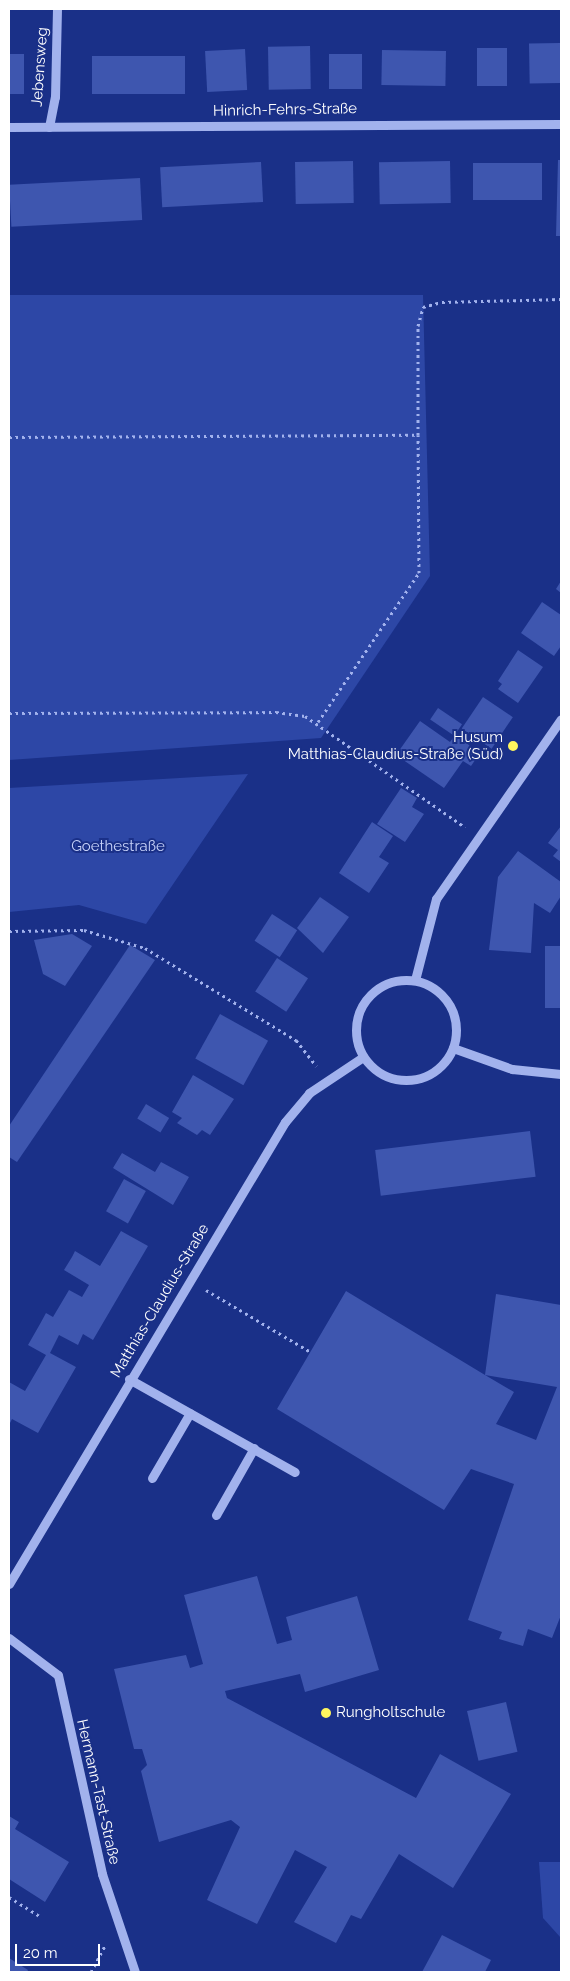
<!DOCTYPE html>
<meta charset="utf-8">
<style>
body{margin:0}
#map{position:relative;width:570px;height:1981px;overflow:hidden;background:#1a3088;font-family:Raleway,sans-serif}
div>[style]{position:absolute}
[style*='--x']{left:calc(var(--x)*1px);top:calc(var(--y)*1px);width:calc(var(--w)*1px);rotate:calc(var(--a)*1deg)}
.green>*{inset:0;background:#2d47a6}
.building>*{inset:0;background:#3e56af;transform-origin:0 0}
.path>*{height:3px;margin-top:-1.5px;transform-origin:0;background:repeating-linear-gradient(90deg,#a2b2ed 0 2.5px,transparent 0 6.5px)}
.minor>*{height:9px;margin:-4.5px;padding:0 4.5px;transform-origin:4.5px;border-radius:4.5px;background:#a2b2ed}
.minor>.ring{margin:-4.5px;padding:0;box-sizing:content-box;background:none;border:9px solid #a2b2ed;border-radius:50%}
.dots>*{width:14px;height:14px;translate:-50% -50%;box-sizing:border-box;border:2px solid #1a3088;border-radius:50%}
span{translate:-50% -50%;white-space:nowrap;text-align:center;line-height:1.15;-webkit-text-stroke:4px #1a3088;paint-order:stroke}
.street-label{font-size:15px;color:#fff}
.poi-label{font-size:15px;color:#fff}
.right{translate:-100% -50%;text-align:right}
.left{translate:0 -50%;text-align:left}
.park-label{font-size:15px;color:#c7d2f9}
.frame{position:absolute;inset:0;border:10px solid #fff;pointer-events:none}
.scale{position:absolute;left:15px;top:1944px;width:85px;height:22px;box-sizing:border-box;border:2px solid #fff;border-top:0;padding-left:6px;font-size:15px;line-height:18px;white-space:nowrap;color:#fff;-webkit-text-stroke:4px #1a3088;paint-order:stroke}
</style>
<div id="map">
<div class="green">
<i style="clip-path:polygon(9px 295px,423px 295px,430px 576px,321px 738px,9px 760px)"></i>
<i style="clip-path:polygon(248px 774px,146px 924px,79px 905px,9px 912px,9px 788px)"></i>
<i style="clip-path:polygon(539px 1862px,561px 1862px,561px 1938px,543px 1918px)"></i>
</div>
<div class="building">
<i style="left:560px;top:43px;width:40px;height:31px;rotate:89deg"></i>
<i style="left:310px;top:46px;width:43px;height:42px;rotate:89deg"></i>
<i style="left:477px;top:48px;width:30px;height:38px"></i>
<i style="left:245px;top:49px;width:41px;height:40px;rotate:87deg"></i>
<i style="left:382px;top:50px;width:64px;height:35px;rotate:1deg"></i>
<i style="left:9px;top:54px;width:15px;height:40px"></i>
<i style="left:329px;top:54px;width:33px;height:35px"></i>
<i style="left:92px;top:56px;width:93px;height:38px"></i>
<i style="clip-path:polygon(558px 160px,561px 160px,561px 236px,556px 236px)"></i>
<i style="left:353px;top:161px;width:42px;height:58px;rotate:89deg"></i>
<i style="left:450px;top:161px;width:42px;height:71px;rotate:89deg"></i>
<i style="left:261px;top:162px;width:40px;height:101px;rotate:87deg"></i>
<i style="left:473px;top:163px;width:69px;height:37px"></i>
<i style="left:140px;top:178px;width:42px;height:131px;rotate:87deg"></i>
<i style="clip-path:polygon(561px 581px,561px 593px,556px 589px)"></i>
<i style="clip-path:polygon(542px 602px,561px 615px,561px 646px,554px 656px,521px 633px)"></i>
<i style="clip-path:polygon(518px 650px,543px 667px,518px 703px,498px 689px,502px 684px,498px 681px)"></i>
<i style="left:483px;top:697px;width:36px;height:38px;rotate:34deg"></i>
<i style="left:438px;top:708px;width:29px;height:14px;rotate:34deg"></i>
<i style="clip-path:polygon(420px 721px,450px 742px,455px 735px,480px 753px,471px 766px,463px 761px,444px 788px,396px 755px)"></i>
<i style="clip-path:polygon(401px 788px,417px 798px,412px 807px,424px 814px,405px 842px,377px 824px)"></i>
<i style="clip-path:polygon(372px 822px,393px 836px,379px 857px,389px 863px,369px 893px,339px 873px)"></i>
<i style="clip-path:polygon(561px 826px,561px 862px,553px 856px,558px 850px,548px 843px)"></i>
<i style="clip-path:polygon(518px 851px,561px 882px,561px 896px,550px 913px,534px 903px,531px 953px,489px 950px,498px 877px)"></i>
<i style="clip-path:polygon(320px 897px,349px 917px,323px 953px,297px 928px)"></i>
<i style="left:272px;top:914px;width:30px;height:32px;rotate:33deg"></i>
<i style="clip-path:polygon(72px 934px,92px 946px,65px 986px,43px 974px,34px 940px)"></i>
<i style="clip-path:polygon(130px 945px,155px 960px,17px 1162px,9px 1157px,9px 1126px)"></i>
<i style="left:561px;top:946px;width:62px;height:16px;rotate:90deg"></i>
<i style="left:277px;top:958px;width:37px;height:40px;rotate:33deg"></i>
<i style="left:220px;top:1014px;width:55px;height:51px;rotate:29deg"></i>
<i style="clip-path:polygon(193px 1075px,234px 1099px,210px 1135px,202px 1130px,197px 1135px,177px 1123px,182px 1118px,172px 1112px)"></i>
<i style="left:146px;top:1104px;width:27px;height:17px;rotate:31deg"></i>
<i style="left:530px;top:1131px;width:46px;height:156px;rotate:83deg"></i>
<i style="clip-path:polygon(122px 1153px,155px 1172px,161px 1162px,189px 1177px,173px 1205px,113px 1168px)"></i>
<i style="left:124px;top:1179px;width:25px;height:37px;rotate:29deg"></i>
<i style="clip-path:polygon(121px 1231px,148px 1246px,124px 1287px,93px 1340px,83px 1334px,78px 1345px,59px 1335px,50px 1353px,76px 1367px,38px 1433px,12px 1419px,9px 1425px,9px 1382px,25px 1391px,46px 1355px,28px 1345px,40px 1324px,46px 1313px,53px 1317px,69px 1290px,82px 1297px,89px 1285px,64px 1270px,72px 1257px,75px 1251px,100px 1266px)"></i>
<i style="clip-path:polygon(evenodd,346px 1291px,485px 1375px,496px 1294px,561px 1305px,561px 1615px,552px 1638px,528px 1629px,523px 1646px,499px 1639px,502px 1632px,468px 1620px,514px 1484px,471px 1469px,444px 1510px,277px 1409px,346px 1291px,485px 1375px,557px 1387px,536px 1440px,496px 1424px,514px 1392px,485px 1375px)"></i>
<i style="clip-path:polygon(257px 1576px,277px 1644px,292px 1640px,286px 1617px,357px 1596px,379px 1670px,305px 1692px,300px 1674px,225px 1691px,227px 1698px,416px 1798px,440px 1754px,511px 1794px,453px 1888px,399px 1854px,361px 1919px,351px 1915px,336px 1943px,294px 1922px,327px 1867px,295px 1850px,257px 1924px,207px 1900px,240px 1827px,231px 1820px,159px 1842px,141px 1771px,147px 1765px,142px 1749px,134px 1749px,114px 1669px,186px 1655px,190px 1668px,203px 1664px,184px 1595px)"></i>
<i style="left:506px;top:1702px;width:51px;height:40px;rotate:77deg"></i>
<i style="clip-path:polygon(9px 1816px,19px 1822px,15px 1829px,69px 1862px,45px 1902px,9px 1879px)"></i>
<i style="clip-path:polygon(442px 1935px,491px 1960px,485px 1972px,422px 1972px)"></i>
<i style="clip-path:polygon(9px 1958px,28px 1970px,27px 1972px,9px 1972px)"></i>
</div>
<div class="path">
<i style="--x:9;--y:437;--w:409;--a:-0.3"></i>
<i style="--x:418;--y:435;--w:109;--a:-90"></i>
<i style="--x:418;--y:326;--w:20;--a:-75"></i>
<i style="--x:423;--y:307;--w:20;--a:-15"></i>
<i style="--x:442;--y:302;--w:119;--a:-1.4"></i>
<i style="--x:9;--y:713;--w:267;--a:-0.2"></i>
<i style="--x:276;--y:712;--w:29;--a:8"></i>
<i style="--x:305;--y:716;--w:195;--a:34.8"></i>
<i style="--x:318;--y:722;--w:180;--a:-55.9"></i>
<i style="--x:419;--y:573;--w:138;--a:-90.4"></i>
<i style="--x:9;--y:931;--w:75;--a:-0.8"></i>
<i style="--x:84;--y:930;--w:64;--a:16.4"></i>
<i style="--x:145;--y:948;--w:177;--a:31.4"></i>
<i style="--x:296;--y:1040;--w:33;--a:52"></i>
<i style="--x:206;--y:1290;--w:122;--a:30.6"></i>
<i style="--x:9;--y:1897;--w:36;--a:32"></i>
<i style="--x:91;--y:1972;--w:32;--a:-62"></i>
</div>
<div class="minor">
<i style="--x:9;--y:127;--w:552;--a:-0.31"></i>
<i style="--x:49;--y:127;--w:31;--a:-79"></i>
<i style="--x:55;--y:97;--w:88;--a:-88.7"></i>
<i class="ring" style="left:356px;top:980px;width:91px;height:91px"></i>
<i style="--x:415;--y:980;--w:84;--a:-75.5"></i>
<i style="--x:436;--y:899;--w:219;--a:-55.2"></i>
<i style="--x:453;--y:1048;--w:63;--a:19.6"></i>
<i style="--x:512;--y:1069;--w:49;--a:5.8"></i>
<i style="--x:129;--y:1379;--w:190;--a:29.3"></i>
<i style="--x:152;--y:1478;--w:75;--a:-59.7"></i>
<i style="--x:216;--y:1515;--w:77;--a:-60.4"></i>
<i style="--x:9;--y:1584;--w:538;--a:-59.15"></i>
<i style="--x:285;--y:1122;--w:38;--a:-50"></i>
<i style="--x:309;--y:1093;--w:65;--a:-33.7"></i>
<i style="--x:9;--y:1638;--w:61;--a:37.1"></i>
<i style="--x:58;--y:1675;--w:204;--a:77.5"></i>
<i style="--x:102;--y:1874;--w:103;--a:71.4"></i>
</div>
<div class="dots">
<i style="left:513px;top:746px;background:#fff65e"></i>
<i style="left:326px;top:1713px;background:#fff65e"></i>
</div>
<div class="street-label">
<span style="left:40px;top:67px;rotate:-86deg">Jebensweg</span>
<span style="left:285px;top:110px;rotate:-1deg">Hinrich-Fehrs-Straße</span>
<span style="left:160px;top:1301px;rotate:-59deg">Matthias-Claudius-Straße</span>
<span style="left:98px;top:1792px;rotate:77deg">Hermann-Tast-Straße</span>
</div>
<div class="poi-label">
<span class="right" style="left:503px;top:746px">Husum<br>Matthias-Claudius-Straße (Süd)</span>
<span class="left" style="left:336px;top:1713px">Rungholtschule</span>
</div>
<div class="park-label">
<span style="left:118px;top:847px">Goethestraße</span>
</div>
<div class="frame"></div>
<div class="scale">20 m</div>
</div>
